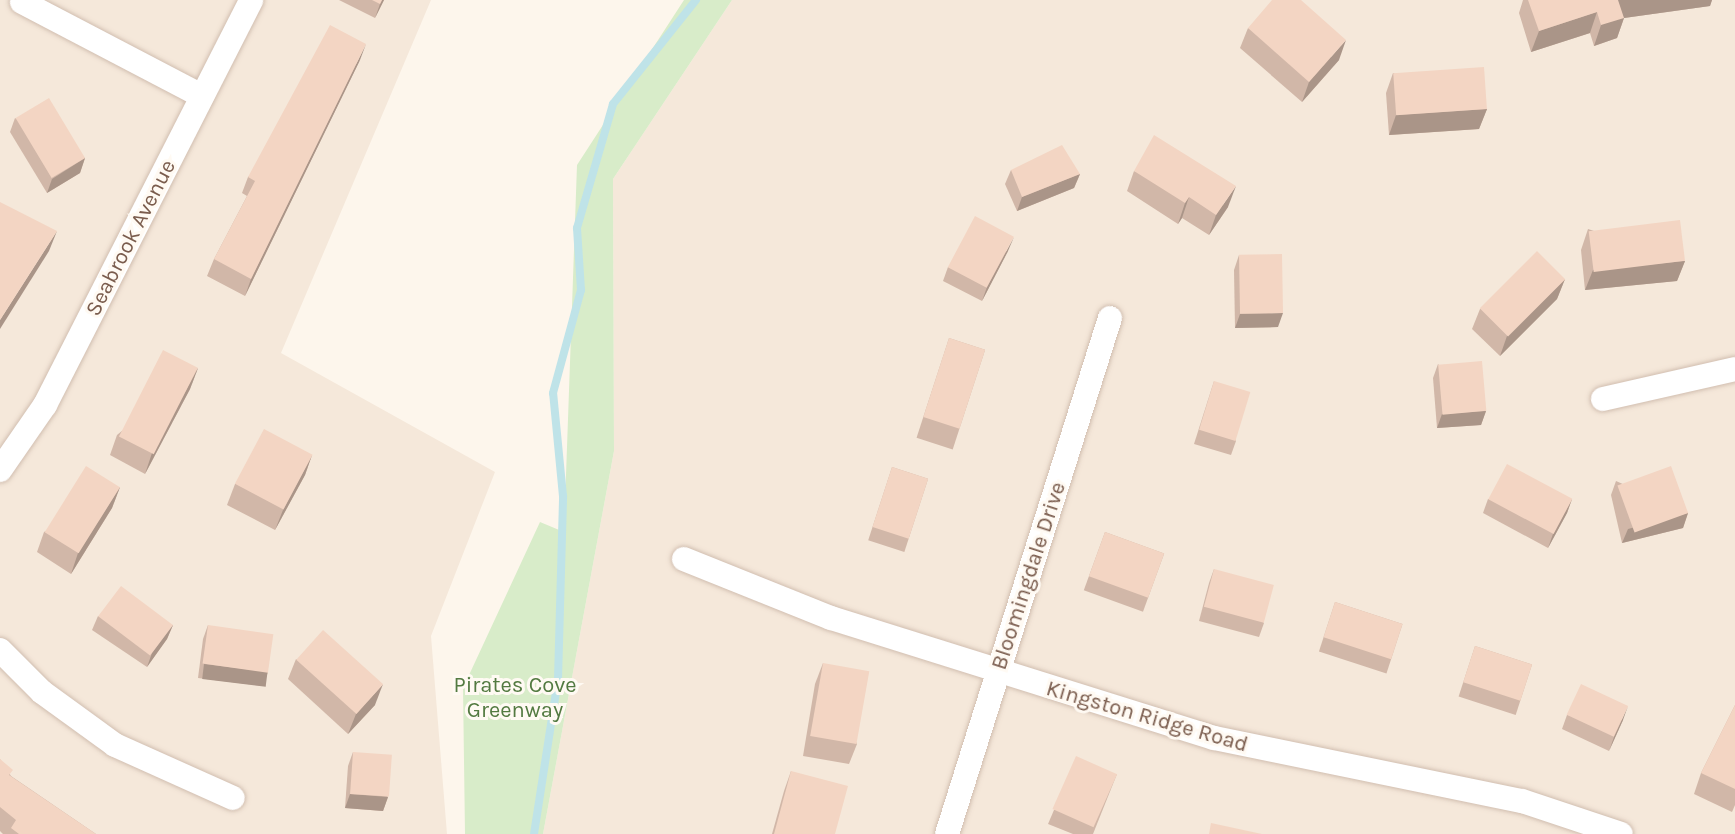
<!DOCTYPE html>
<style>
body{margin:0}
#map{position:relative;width:1735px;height:834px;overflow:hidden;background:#fdf6ec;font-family:Karla,sans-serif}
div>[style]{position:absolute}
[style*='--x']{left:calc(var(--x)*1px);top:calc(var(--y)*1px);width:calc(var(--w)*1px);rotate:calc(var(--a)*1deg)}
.residential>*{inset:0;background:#f5e8da}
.green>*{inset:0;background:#d8ecc9}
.stream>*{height:8px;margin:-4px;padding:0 4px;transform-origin:4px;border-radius:4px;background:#bfe3e8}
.roads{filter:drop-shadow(0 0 2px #d1beb0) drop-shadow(0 0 2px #d1beb0)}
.minor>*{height:24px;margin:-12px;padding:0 12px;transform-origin:12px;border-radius:12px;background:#fff}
.wall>*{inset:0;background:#d1b7a8;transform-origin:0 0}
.shaded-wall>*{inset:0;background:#aa9588;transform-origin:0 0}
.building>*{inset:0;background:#f3d5c3;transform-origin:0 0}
span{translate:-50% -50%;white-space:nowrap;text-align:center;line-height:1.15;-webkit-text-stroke:6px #fffaf3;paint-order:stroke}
.street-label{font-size:22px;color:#7a5c4d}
.park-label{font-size:22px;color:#537a41}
</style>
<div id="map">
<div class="residential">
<i style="clip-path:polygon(0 0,431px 0,281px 353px,495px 472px,431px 636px,447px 834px,0 834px)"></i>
<i style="clip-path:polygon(732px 0,1735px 0,1735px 834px,543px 834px,614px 451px,613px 179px)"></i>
</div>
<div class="green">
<i style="clip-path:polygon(684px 0,732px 0,613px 179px,614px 451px,543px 834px,465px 834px,463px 688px,540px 522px,564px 532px,577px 165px)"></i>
</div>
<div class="stream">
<i style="--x:534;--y:834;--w:157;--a:-81.2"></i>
<i style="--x:558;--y:679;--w:183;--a:-88.4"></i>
<i style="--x:563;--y:496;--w:103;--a:-95.5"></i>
<i style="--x:553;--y:393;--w:107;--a:-74.8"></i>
<i style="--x:581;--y:290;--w:62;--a:-93.7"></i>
<i style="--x:577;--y:228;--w:129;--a:-73.8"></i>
<i style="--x:613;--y:104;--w:133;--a:-51.4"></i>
</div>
<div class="roads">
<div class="minor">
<i style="--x:22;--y:2;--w:203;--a:27.6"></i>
<i style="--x:1603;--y:399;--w:135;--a:-12.8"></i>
<i style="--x:0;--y:470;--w:79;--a:-55.3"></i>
<i style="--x:45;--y:405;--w:454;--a:-63"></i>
<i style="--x:684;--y:559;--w:158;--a:21.9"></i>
<i style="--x:831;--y:618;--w:401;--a:17.4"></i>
<i style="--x:1214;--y:738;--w:314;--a:11.6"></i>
<i style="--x:1522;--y:801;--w:104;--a:18.4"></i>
<i style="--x:0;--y:650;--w:59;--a:45"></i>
<i style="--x:42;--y:692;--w:90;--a:36"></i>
<i style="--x:115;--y:745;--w:129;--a:24.2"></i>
<i style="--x:947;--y:834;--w:541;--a:-72.47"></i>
</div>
</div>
<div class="wall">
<i style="clip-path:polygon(339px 0,384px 0,375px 18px)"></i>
<i style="clip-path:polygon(1523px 0,1712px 0,1710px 6px,1624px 18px,1617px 38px,1594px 46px,1590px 33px,1531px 52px,1519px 13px)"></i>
<i style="clip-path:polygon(1248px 28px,1339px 60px,1302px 102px,1240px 48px)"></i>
<i style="clip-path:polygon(360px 60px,245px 296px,207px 276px,214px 259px,247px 196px,242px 193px,248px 177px)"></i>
<i style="clip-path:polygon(1393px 73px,1487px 109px,1479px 129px,1389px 135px,1386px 93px)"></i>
<i style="clip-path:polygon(15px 118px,85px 158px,80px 173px,47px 193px,10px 132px)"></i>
<i style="clip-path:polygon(1011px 170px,1080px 174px,1074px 188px,1017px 211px,1005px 184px)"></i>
<i style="clip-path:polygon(1134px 171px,1228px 207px,1209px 235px,1182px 218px,1178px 224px,1127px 191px)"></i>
<i style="clip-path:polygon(1588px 229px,1685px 261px,1677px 281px,1585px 290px,1581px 250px)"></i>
<i style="clip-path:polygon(1008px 251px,982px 301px,943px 281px,948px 267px)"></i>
<i style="clip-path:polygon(1239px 255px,1278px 327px,1235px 328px,1234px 270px)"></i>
<i style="clip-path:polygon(1565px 279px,1557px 299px,1500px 356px,1472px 329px,1480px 309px)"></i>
<i style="left:949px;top:338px;width:38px;height:105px;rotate:18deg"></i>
<i style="clip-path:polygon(1438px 364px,1486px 411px,1481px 425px,1437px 428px,1433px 378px)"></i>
<i style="clip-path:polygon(198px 368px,190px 389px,145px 474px,110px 455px,117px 435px)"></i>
<i style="clip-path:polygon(1214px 381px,1236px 441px,1231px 455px,1194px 444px)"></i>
<i style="clip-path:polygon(312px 455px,305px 475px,275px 530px,227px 505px,235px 484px)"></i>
<i style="left:892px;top:467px;width:38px;height:77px;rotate:18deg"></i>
<i style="clip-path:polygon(1616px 481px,1688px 513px,1683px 528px,1622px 543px,1611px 495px)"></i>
<i style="clip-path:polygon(120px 487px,112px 508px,71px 574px,37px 552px,44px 532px)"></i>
<i style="clip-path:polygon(1488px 499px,1572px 499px,1567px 513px,1548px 548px,1483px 513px)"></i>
<i style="left:1105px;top:532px;width:63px;height:62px;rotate:20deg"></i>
<i style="clip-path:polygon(1214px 569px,1264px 623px,1259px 637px,1199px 621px,1209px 583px)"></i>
<i style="left:1335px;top:602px;width:71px;height:52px;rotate:18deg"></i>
<i style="clip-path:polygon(98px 616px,173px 625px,167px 639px,147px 667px,92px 630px)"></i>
<i style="clip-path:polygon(208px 625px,268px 672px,263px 686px,198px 678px,203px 639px)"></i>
<i style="left:1475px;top:646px;width:60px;height:53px;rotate:18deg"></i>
<i style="clip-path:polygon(296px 659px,375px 705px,348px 734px,288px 679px)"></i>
<i style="clip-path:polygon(823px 663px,857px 744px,849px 764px,803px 756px,815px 684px)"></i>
<i style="clip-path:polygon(1735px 705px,1735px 805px,1732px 812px,1694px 794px,1701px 773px)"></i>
<i style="clip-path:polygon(1567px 715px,1623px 720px,1609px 751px,1562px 729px)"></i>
<i style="clip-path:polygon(353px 752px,388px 797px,383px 811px,345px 808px,348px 766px)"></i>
<i style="clip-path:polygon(0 759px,11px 776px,96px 834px,3px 834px,0 831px)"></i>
<i style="clip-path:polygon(791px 771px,835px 834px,772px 834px,784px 791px)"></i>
<i style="clip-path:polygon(1117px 774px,1093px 834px,1073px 834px,1048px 824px,1054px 810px)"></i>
</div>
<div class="shaded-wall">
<i style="clip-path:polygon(382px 0,384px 0,375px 18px,380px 4px)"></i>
<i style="clip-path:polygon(1618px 0,1712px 0,1710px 6px,1624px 18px,1617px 38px,1594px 46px,1601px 25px)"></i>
<i style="clip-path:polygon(1597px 12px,1590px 33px,1531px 52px,1539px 31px)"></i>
<i style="clip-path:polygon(1346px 40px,1339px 60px,1302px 102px,1309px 82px)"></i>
<i style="clip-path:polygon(366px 44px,360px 60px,245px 296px,251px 279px)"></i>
<i style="clip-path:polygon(1487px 109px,1479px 129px,1389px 135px,1396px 115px)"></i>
<i style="clip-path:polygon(85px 158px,80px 173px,47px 193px,52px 179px)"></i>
<i style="clip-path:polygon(1080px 174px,1074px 188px,1017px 211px,1022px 197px)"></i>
<i style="clip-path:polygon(1236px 186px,1228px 207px,1209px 235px,1216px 215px)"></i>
<i style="clip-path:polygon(1189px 197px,1182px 218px,1178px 224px,1185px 203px)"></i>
<i style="clip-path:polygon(57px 231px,49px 251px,0 329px,0 320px)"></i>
<i style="clip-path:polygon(1014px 237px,1008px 251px,982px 301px,987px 287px)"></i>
<i style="clip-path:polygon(1685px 261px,1677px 281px,1585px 290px,1593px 270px)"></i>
<i style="clip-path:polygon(1565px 279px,1557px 299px,1500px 356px,1507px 336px)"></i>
<i style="clip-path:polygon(1283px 313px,1278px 327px,1235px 328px,1240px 314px)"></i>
<i style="clip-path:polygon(198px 368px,190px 389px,145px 474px,152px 453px)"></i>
<i style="clip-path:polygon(1486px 411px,1481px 425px,1437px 428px,1442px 414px)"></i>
<i style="clip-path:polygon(312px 455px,305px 475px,275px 530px,283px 510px)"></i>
<i style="clip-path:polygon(120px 487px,112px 508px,71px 574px,78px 553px)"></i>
<i style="clip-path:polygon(1572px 499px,1567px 513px,1548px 548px,1553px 534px)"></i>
<i style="clip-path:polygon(1688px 513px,1683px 528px,1622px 543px,1628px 529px)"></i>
<i style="clip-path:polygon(173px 625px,167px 639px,147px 667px,152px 653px)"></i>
<i style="left:204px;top:664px;width:64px;height:15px;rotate:7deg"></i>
<i style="clip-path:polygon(383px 684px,375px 705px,348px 734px,356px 714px)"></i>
<i style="clip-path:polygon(1628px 706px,1623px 720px,1609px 751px,1614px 737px)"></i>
<i style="clip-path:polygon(350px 794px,388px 797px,383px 811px,345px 808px)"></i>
</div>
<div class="building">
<i style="clip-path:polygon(372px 0,382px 0,380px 4px)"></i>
<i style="clip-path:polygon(1272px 0,1301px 0,1346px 40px,1309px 82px,1248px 28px)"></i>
<i style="clip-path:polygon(1528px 0,1618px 0,1624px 18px,1601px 25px,1597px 12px,1539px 31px)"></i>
<i style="clip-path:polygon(330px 25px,366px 44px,251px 279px,214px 259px,255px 181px,248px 177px)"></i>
<i style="left:1484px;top:67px;width:42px;height:91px;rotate:86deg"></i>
<i style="left:49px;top:98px;width:70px;height:39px;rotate:59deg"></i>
<i style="clip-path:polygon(1154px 135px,1236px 186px,1216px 215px,1189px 197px,1185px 203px,1134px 171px)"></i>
<i style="clip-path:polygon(1062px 145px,1080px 174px,1022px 197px,1011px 170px)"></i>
<i style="clip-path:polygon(0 202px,57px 231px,0 320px)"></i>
<i style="left:975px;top:216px;width:44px;height:58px;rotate:28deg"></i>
<i style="left:1680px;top:220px;width:41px;height:92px;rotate:83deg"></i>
<i style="left:1537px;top:251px;width:40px;height:81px;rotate:45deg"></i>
<i style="left:1282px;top:254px;width:59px;height:43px;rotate:89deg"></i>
<i style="left:949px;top:338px;width:38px;height:83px;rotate:18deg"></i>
<i style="left:163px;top:350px;width:39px;height:97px;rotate:27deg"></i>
<i style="left:1482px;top:361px;width:50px;height:44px;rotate:85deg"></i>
<i style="left:1214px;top:381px;width:38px;height:51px;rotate:17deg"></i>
<i style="left:264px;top:429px;width:55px;height:62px;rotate:28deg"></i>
<i style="left:1507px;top:464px;width:74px;height:40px;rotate:28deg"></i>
<i style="left:86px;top:466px;width:40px;height:78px;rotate:32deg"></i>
<i style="left:1671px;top:466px;width:50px;height:57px;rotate:70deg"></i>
<i style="left:892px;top:467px;width:38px;height:63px;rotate:18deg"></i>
<i style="left:1105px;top:532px;width:63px;height:47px;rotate:20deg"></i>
<i style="left:1214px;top:569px;width:62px;height:39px;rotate:15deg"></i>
<i style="left:121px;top:586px;width:65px;height:38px;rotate:37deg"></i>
<i style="left:1335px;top:602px;width:71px;height:37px;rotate:18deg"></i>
<i style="left:208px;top:625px;width:66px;height:39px;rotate:8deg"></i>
<i style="left:323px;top:630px;width:81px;height:40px;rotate:42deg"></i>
<i style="left:1475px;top:646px;width:60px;height:38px;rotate:18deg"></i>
<i style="left:823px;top:663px;width:47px;height:74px;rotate:10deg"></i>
<i style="left:1581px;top:684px;width:52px;height:34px;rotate:25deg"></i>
<i style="clip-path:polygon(1735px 705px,1735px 789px,1701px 773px)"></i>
<i style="left:353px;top:752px;width:39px;height:42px;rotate:4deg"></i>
<i style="left:1076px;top:756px;width:45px;height:58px;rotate:24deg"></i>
<i style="clip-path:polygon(0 759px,13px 770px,9px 775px,96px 834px,19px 834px,11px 828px,16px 820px,0 807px)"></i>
<i style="clip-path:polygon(791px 771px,848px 786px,835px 834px,774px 834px)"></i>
<i style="clip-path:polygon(1211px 823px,1262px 834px,1209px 834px)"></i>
</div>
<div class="street-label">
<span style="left:131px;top:238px;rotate:-63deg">Seabrook Avenue</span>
<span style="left:1029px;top:576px;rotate:-72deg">Bloomingdale Drive</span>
<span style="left:1147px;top:717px;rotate:16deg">Kingston Ridge Road</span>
</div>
<div class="park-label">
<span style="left:515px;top:698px">Pirates Cove<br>Greenway</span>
</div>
</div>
